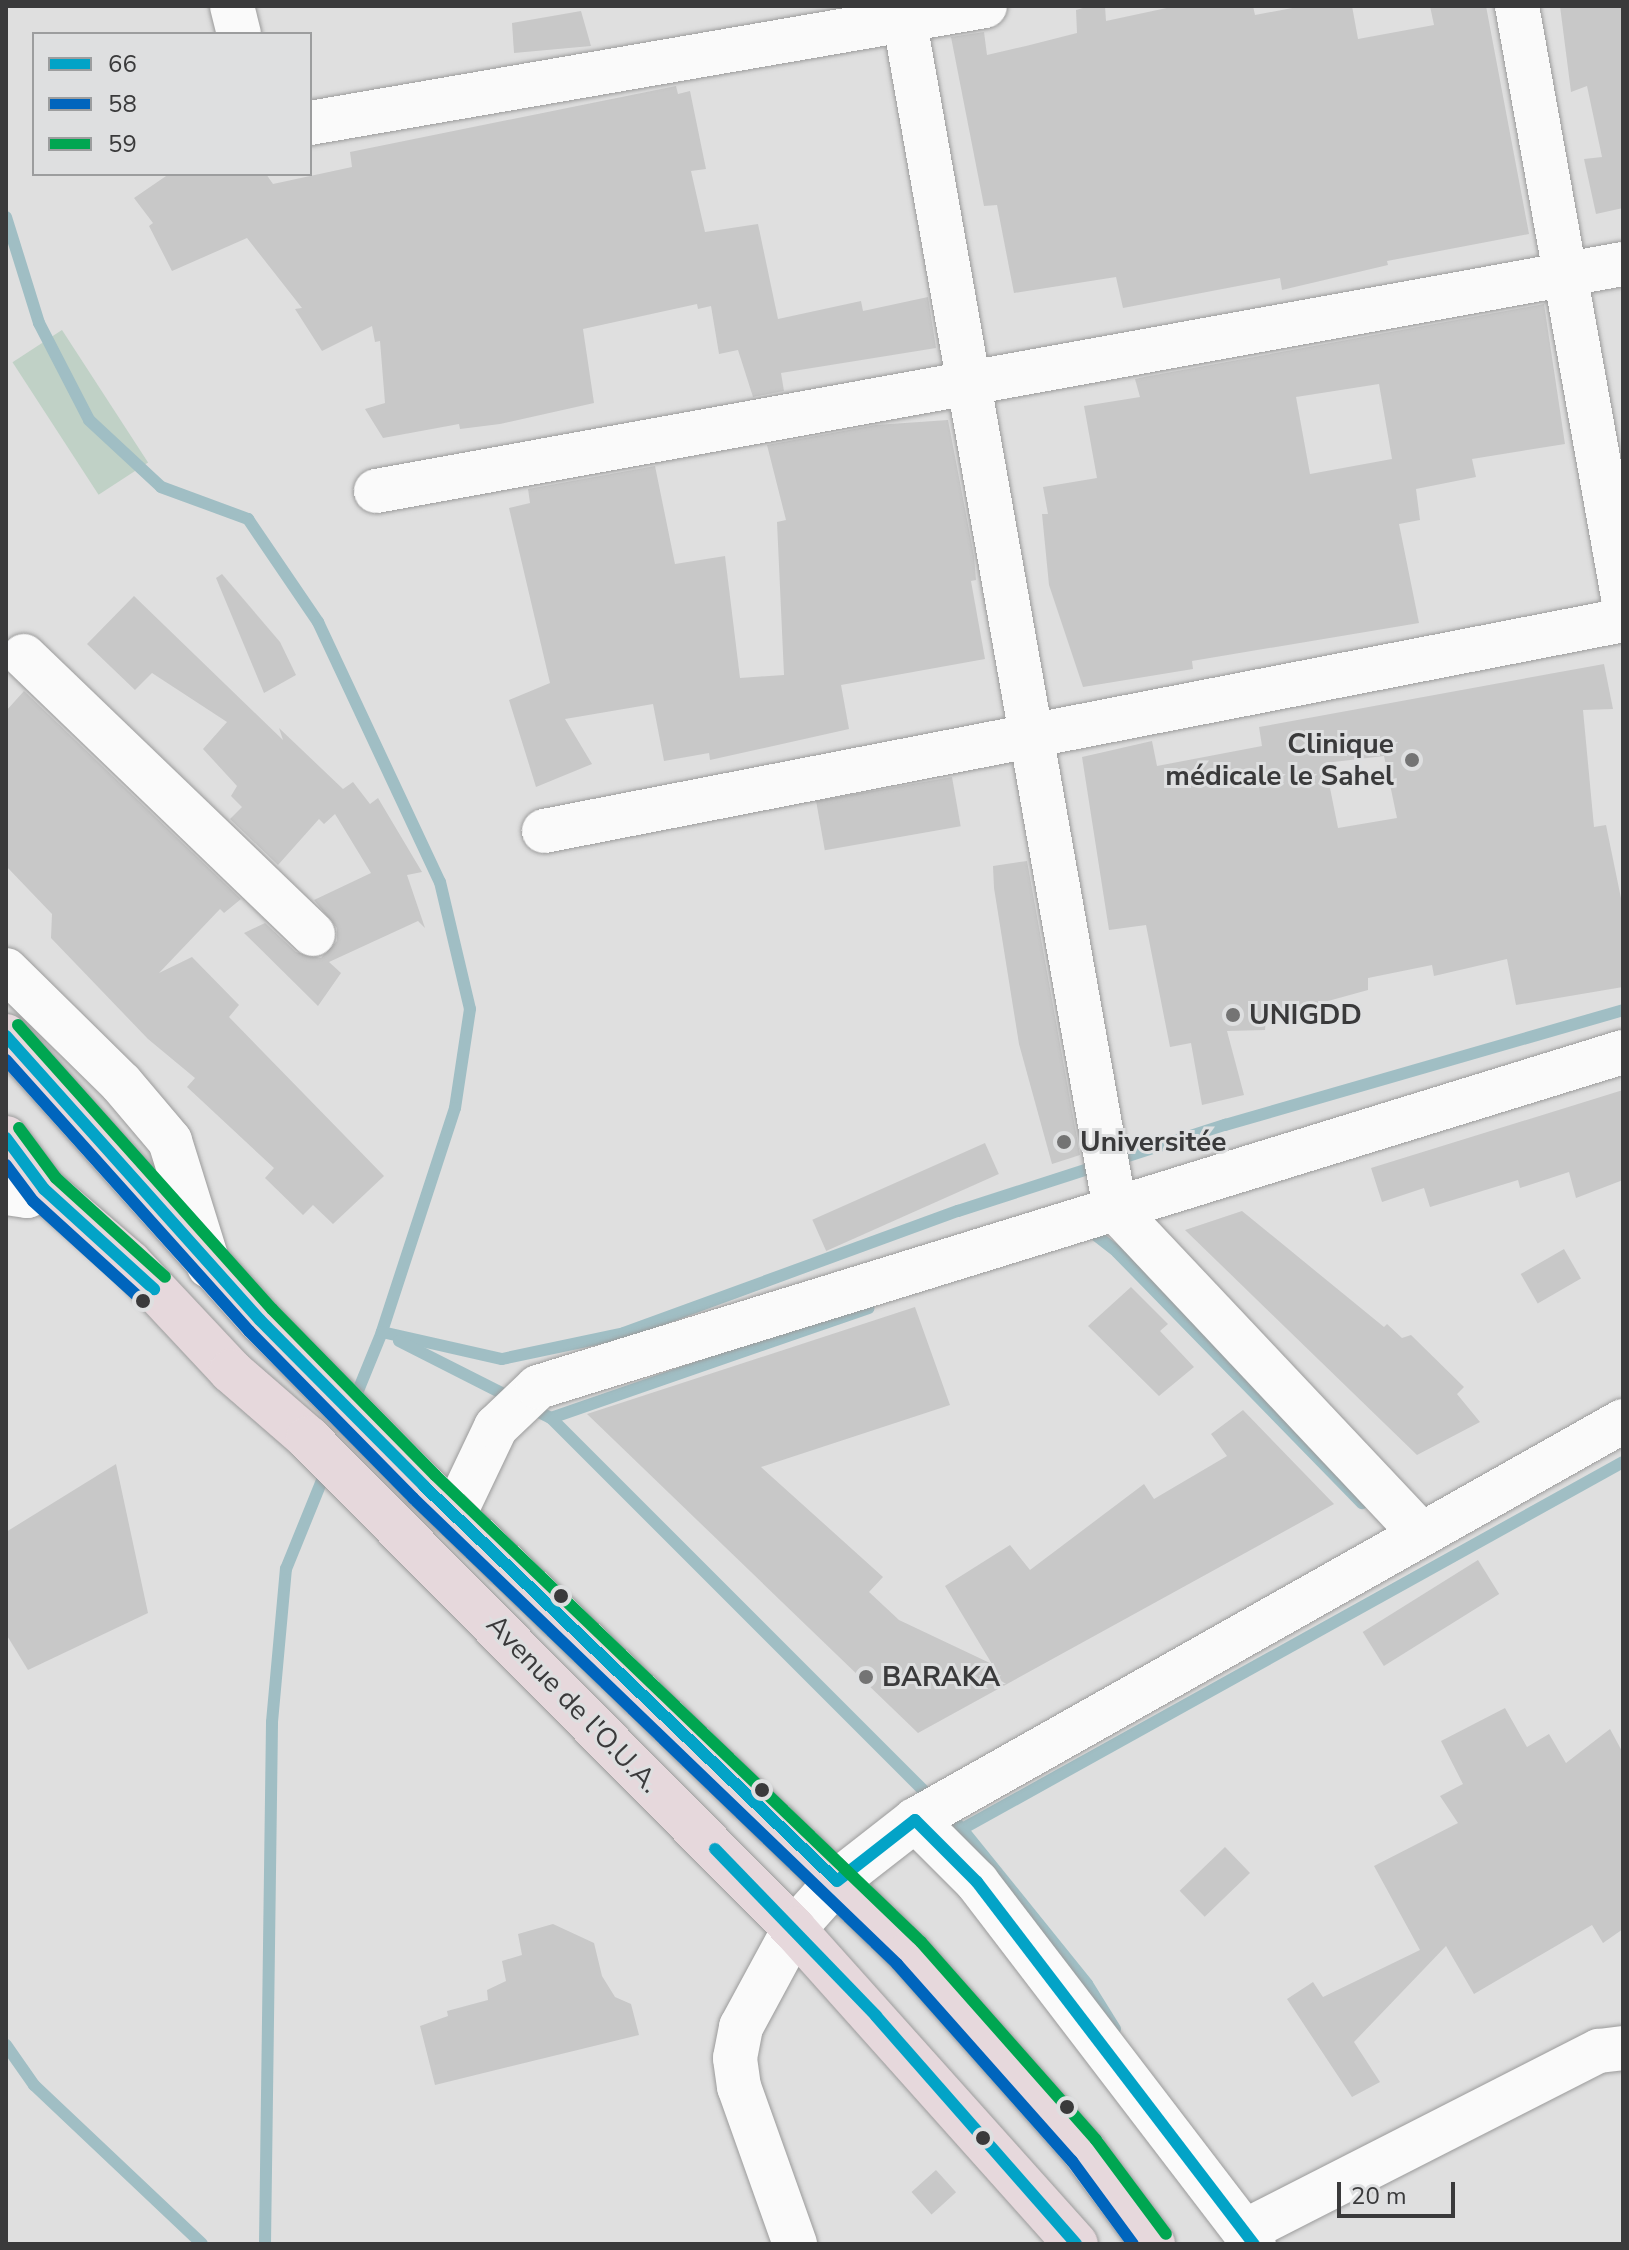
<!DOCTYPE html>
<meta charset="utf-8">
<style>
body{margin:0}
#map{position:relative;width:1629px;height:2250px;overflow:hidden;background:#dfdfdf;font-family:"Nunito Sans",sans-serif}
div>[style]{position:absolute}
[style*='--x']{left:calc(var(--x)*1px);top:calc(var(--y)*1px);width:calc(var(--w)*1px);rotate:calc(var(--a)*1deg)}
.green>*{inset:0;background:#c0d1c6;transform-origin:0 0}
.stream>*{height:12px;margin:-6px;padding:0 6px;transform-origin:6px;border-radius:6px;background:#a0bec4}
.building>*{inset:0;background:#c8c8c8;transform-origin:0 0}
.roads{filter:drop-shadow(0 0 2px #9b9b9b) drop-shadow(0 0 2px #9b9b9b)}
.minor>*{height:44px;margin:-22px;padding:0 22px;transform-origin:22px;border-radius:22px;background:#fafafa}
.highway>*{height:44px;margin:-22px;padding:0 22px;transform-origin:22px;border-radius:22px;background:#e6d8dc}
.bus-1>*{height:12px;margin:-6px;padding:0 6px;transform-origin:6px;border-radius:6px;background:#03a3c7}
.bus-2>*{height:12px;margin:-6px;padding:0 6px;transform-origin:6px;border-radius:6px;background:#0065bd}
.bus-3>*{height:12px;margin:-6px;padding:0 6px;transform-origin:6px;border-radius:6px;background:#00a651}
.dots>*{width:22px;height:22px;translate:-50% -50%;box-sizing:border-box;border:4px solid #dedfe0;border-radius:50%}
span{translate:-50% -50%;white-space:nowrap;text-align:center;line-height:1.15;-webkit-text-stroke:6px #dedfe0;paint-order:stroke}
.poi-label{font-size:28px;color:#3a3a3b;font-weight:700}
.right{translate:-100% -50%;text-align:right}
.left{translate:0 -50%;text-align:left}
.street-label{font-size:28px;color:#3a3a3b}
.frame{position:absolute;inset:0;border:8px solid #3a3a3b;pointer-events:none}
.legend{position:absolute;left:32px;top:32px;width:280px;height:144px;box-sizing:border-box;background:#dedfe0;border:2px solid #9c9d9e;margin:0;padding:10px 14px;list-style:none;font-size:24px;color:#3a3a3b}
.legend li{display:flex;align-items:center;gap:16px;height:40px}
.legend b{width:40px;border:2px solid #9c9d9e}
.scale{position:absolute;left:1337px;top:2182px;width:118px;height:36px;box-sizing:border-box;border:4px solid #3a3a3b;border-top:0;padding-left:10px;font-size:24px;line-height:28px;white-space:nowrap;color:#3a3a3b;-webkit-text-stroke:6px #dedfe0;paint-order:stroke}
</style>
<div id="map">
<div class="green">
<i style="left:62px;top:330px;width:158px;height:59px;rotate:57deg"></i>
</div>
<div class="stream">
<i style="--x:6;--y:217;--w:111;--a:72.7"></i>
<i style="--x:39;--y:323;--w:109;--a:62.7"></i>
<i style="--x:89;--y:420;--w:98;--a:42.9"></i>
<i style="--x:161;--y:487;--w:93;--a:20.2"></i>
<i style="--x:248;--y:519;--w:125;--a:55.8"></i>
<i style="--x:318;--y:622;--w:287;--a:64.9"></i>
<i style="--x:440;--y:882;--w:130;--a:76.7"></i>
<i style="--x:470;--y:1009;--w:100;--a:98.6"></i>
<i style="--x:455;--y:1108;--w:236;--a:108.1"></i>
<i style="--x:382;--y:1332;--w:77;--a:112.2"></i>
<i style="--x:1088;--y:1229;--w:37;--a:38"></i>
<i style="--x:1117;--y:1252;--w:351;--a:45.7"></i>
<i style="--x:382;--y:1332;--w:123;--a:12.7"></i>
<i style="--x:502;--y:1359;--w:125;--a:-12"></i>
<i style="--x:624;--y:1333;--w:356;--a:-20.1"></i>
<i style="--x:958;--y:1211;--w:281;--a:-17.9"></i>
<i style="--x:1225;--y:1125;--w:414;--a:-16.1"></i>
<i style="--x:399;--y:1341;--w:170;--a:26.9"></i>
<i style="--x:551;--y:1418;--w:336;--a:-19.1"></i>
<i style="--x:551;--y:1418;--w:581;--a:45"></i>
<i style="--x:962;--y:1829;--w:199;--a:51.1"></i>
<i style="--x:1087;--y:1984;--w:53;--a:58.1"></i>
<i style="--x:962;--y:1829;--w:756;--a:-29.04"></i>
<i style="--x:6;--y:2045;--w:49;--a:55"></i>
<i style="--x:34;--y:2085;--w:231;--a:43.4"></i>
<i style="--x:265;--y:2244;--w:522;--a:-89.23"></i>
<i style="--x:272;--y:1722;--w:154;--a:-84.8"></i>
<i style="--x:286;--y:1569;--w:109;--a:-67.9"></i>
</div>
<div class="building">
<i style="clip-path:polygon(1090px 6px,1105px 6px,1106px 21px,1176px 6px,1253px 6px,1255px 15px,1303px 6px,1352px 6px,1358px 39px,1434px 25px,1430px 6px,1486px 6px,1529px 234px,1387px 261px,1388px 265px,1282px 290px,1280px 278px,1123px 308px,1116px 277px,1014px 293px,997px 205px,984px 206px,951px 37px,984px 32px,987px 55px,1026px 46px,1077px 33px,1076px 10px)"></i>
<i style="clip-path:polygon(1560px 6px,1623px 6px,1623px 208px,1596px 214px,1584px 159px,1602px 157px,1587px 86px,1571px 92px)"></i>
<i style="clip-path:polygon(581px 11px,591px 46px,514px 53px,512px 23px)"></i>
<i style="clip-path:polygon(676px 86px,678px 94px,690px 91px,706px 169px,691px 171px,705px 232px,758px 224px,778px 319px,861px 301px,863px 311px,928px 297px,936px 348px,781px 373px,784px 391px,753px 397px,738px 350px,719px 354px,711px 306px,698px 309px,697px 304px,583px 329px,594px 403px,500px 424px,460px 429px,459px 424px,383px 438px,365px 409px,385px 403px,380px 341px,375px 342px,372px 326px,322px 351px,295px 309px,302px 308px,247px 238px,172px 271px,149px 226px,153px 223px,134px 198px,169px 174px,266px 174px,273px 184px,352px 167px,350px 152px)"></i>
<i style="clip-path:polygon(evenodd,1544px 304px,1565px 444px,1472px 459px,1476px 477px,1416px 489px,1420px 520px,1399px 524px,1419px 623px,1192px 661px,1193px 669px,1083px 687px,1049px 585px,1042px 514px,1048px 514px,1043px 487px,1097px 478px,1084px 406px,1140px 397px,1135px 379px,1144px 377px,1544px 304px,1379px 384px,1392px 459px,1310px 474px,1296px 397px,1379px 384px)"></i>
<i style="clip-path:polygon(948px 420px,974px 556px,976px 580px,971px 581px,985px 659px,841px 685px,849px 729px,710px 760px,709px 753px,664px 761px,653px 704px,565px 719px,592px 764px,536px 787px,509px 700px,550px 683px,509px 508px,530px 503px,528px 489px,655px 466px,675px 564px,725px 556px,740px 678px,784px 675px,777px 522px,786px 520px,767px 445px,876px 425px)"></i>
<i style="clip-path:polygon(222px 574px,280px 642px,296px 675px,264px 693px,216px 578px)"></i>
<i style="clip-path:polygon(134px 596px,283px 740px,279px 728px,343px 789px,353px 782px,370px 804px,378px 798px,422px 872px,407px 875px,425px 928px,418px 921px,329px 962px,341px 973px,318px 1006px,244px 933px,265px 923px,296px 952px,321px 958px,337px 941px,337px 928px,314px 900px,371px 873px,335px 814px,324px 824px,319px 819px,278px 865px,230px 819px,242px 807px,231px 796px,237px 786px,203px 749px,227px 722px,152px 673px,135px 690px,87px 644px)"></i>
<i style="clip-path:polygon(evenodd,1604px 664px,1613px 709px,1583px 710px,1594px 827px,1606px 825px,1623px 908px,1623px 987px,1516px 1005px,1507px 959px,1434px 976px,1432px 965px,1368px 978px,1368px 990px,1266px 1018px,1265px 1030px,1227px 1031px,1244px 1095px,1202px 1105px,1191px 1043px,1170px 1047px,1146px 925px,1109px 930px,1082px 757px,1152px 741px,1157px 766px,1262px 746px,1259px 727px,1604px 664px,1384px 756px,1397px 818px,1338px 828px,1325px 763px,1384px 756px)"></i>
<i style="clip-path:polygon(24px 691px,241px 899px,224px 913px,220px 909px,159px 973px,192px 957px,239px 1005px,229px 1017px,384px 1176px,333px 1224px,313px 1205px,303px 1215px,265px 1178px,274px 1168px,187px 1087px,195px 1078px,148px 1039px,51px 938px,52px 914px,6px 866px,6px 711px)"></i>
<i style="left:952px;top:777px;width:50px;height:138px;rotate:80deg"></i>
<i style="clip-path:polygon(1027px 861px,1080px 1155px,1052px 1164px,1019px 1044px,994px 888px,993px 866px)"></i>
<i style="clip-path:polygon(1623px 1090px,1623px 1180px,1576px 1198px,1569px 1172px,1520px 1188px,1518px 1180px,1430px 1207px,1424px 1188px,1382px 1202px,1371px 1168px)"></i>
<i style="left:985px;top:1143px;width:34px;height:189px;rotate:66deg"></i>
<i style="clip-path:polygon(1242px 1211px,1384px 1327px,1387px 1324px,1402px 1338px,1411px 1335px,1464px 1387px,1457px 1394px,1480px 1422px,1417px 1455px,1185px 1230px)"></i>
<i style="left:1564px;top:1249px;width:34px;height:50px;rotate:60deg"></i>
<i style="clip-path:polygon(1131px 1287px,1168px 1324px,1160px 1331px,1194px 1367px,1159px 1396px,1088px 1326px)"></i>
<i style="clip-path:polygon(915px 1307px,950px 1405px,761px 1467px,883px 1577px,869px 1592px,899px 1620px,992px 1664px,945px 1586px,1010px 1545px,1030px 1570px,1144px 1484px,1154px 1499px,1227px 1456px,1211px 1434px,1243px 1410px,1334px 1504px,918px 1733px,587px 1414px)"></i>
<i style="clip-path:polygon(116px 1464px,148px 1613px,28px 1670px,6px 1634px,6px 1532px)"></i>
<i style="left:1478px;top:1560px;width:40px;height:136px;rotate:58deg"></i>
<i style="clip-path:polygon(1505px 1708px,1527px 1747px,1549px 1734px,1566px 1763px,1610px 1729px,1623px 1753px,1623px 1929px,1603px 1943px,1592px 1925px,1474px 1994px,1446px 1946px,1354px 2042px,1380px 2082px,1352px 2097px,1287px 1999px,1313px 1982px,1323px 1997px,1420px 1950px,1374px 1866px,1458px 1823px,1440px 1796px,1463px 1784px,1441px 1741px)"></i>
<i style="left:1225px;top:1847px;width:36px;height:63px;rotate:46deg"></i>
<i style="clip-path:polygon(553px 1924px,594px 1943px,602px 1976px,615px 1997px,631px 2004px,639px 2035px,435px 2085px,420px 2026px,448px 2016px,447px 2011px,488px 2000px,487px 1990px,506px 1981px,502px 1961px,522px 1955px,518px 1934px)"></i>
<i style="left:936px;top:2170px;width:30px;height:33px;rotate:48deg"></i>
</div>
<div class="roads">
<div class="minor">
<i style="--x:232;--y:6;--w:29;--a:76"></i>
<i style="--x:902;--y:6;--w:1222;--a:79.96"></i>
<i style="--x:1115;--y:1209;--w:446;--a:46.7"></i>
<i style="--x:1517;--y:6;--w:600;--a:79.83"></i>
<i style="--x:310;--y:123;--w:685;--a:-9.83"></i>
<i style="--x:376;--y:491;--w:1267;--a:-10.32"></i>
<i style="--x:24;--y:656;--w:401;--a:43.9"></i>
<i style="--x:544;--y:831;--w:1099;--a:-11.06"></i>
<i style="--x:6;--y:970;--w:161;--a:44.5"></i>
<i style="--x:121;--y:1083;--w:76;--a:49.8"></i>
<i style="--x:170;--y:1141;--w:131;--a:72.7"></i>
<i style="--x:6;--y:1193;--w:21;--a:8"></i>
<i style="--x:27;--y:1196;--w:18;--a:-22"></i>
<i style="--x:454;--y:1515;--w:98;--a:-64.5"></i>
<i style="--x:496;--y:1427;--w:58;--a:-43.6"></i>
<i style="--x:538;--y:1387;--w:1136;--a:-17.16"></i>
<i style="--x:915;--y:1820;--w:88;--a:45"></i>
<i style="--x:977;--y:1882;--w:456;--a:52.6"></i>
<i style="--x:1245;--y:2231;--w:397;--a:-27"></i>
<i style="--x:1599;--y:2051;--w:24;--a:-7"></i>
<i style="--x:795;--y:2244;--w:167;--a:-109.6"></i>
<i style="--x:739;--y:2087;--w:29;--a:-98"></i>
<i style="--x:735;--y:2058;--w:32;--a:-79"></i>
<i style="--x:741;--y:2027;--w:111;--a:-61.6"></i>
<i style="--x:794;--y:1929;--w:64;--a:-48.1"></i>
<i style="--x:837;--y:1881;--w:99;--a:-38"></i>
<i style="--x:915;--y:1820;--w:813;--a:-29.4"></i>
</div>
<div class="highway">
<i style="--x:6;--y:1036;--w:381;--a:48.2"></i>
<i style="--x:260;--y:1320;--w:233;--a:45.3"></i>
<i style="--x:424;--y:1486;--w:673;--a:43.92"></i>
<i style="--x:909;--y:1953;--w:264;--a:48.5"></i>
<i style="--x:1084;--y:2151;--w:116;--a:53.4"></i>
<i style="--x:6;--y:1138;--w:64;--a:53.3"></i>
<i style="--x:44;--y:1189;--w:113;--a:40.7"></i>
<i style="--x:130;--y:1263;--w:148;--a:46.9"></i>
<i style="--x:231;--y:1371;--w:102;--a:41"></i>
<i style="--x:308;--y:1438;--w:691;--a:45.29"></i>
<i style="--x:794;--y:1929;--w:423;--a:48.2"></i>
</div>
</div>
<div class="bus-1">
<i style="--x:6;--y:1036;--w:381;--a:48.2"></i>
<i style="--x:260;--y:1320;--w:233;--a:45.3"></i>
<i style="--x:424;--y:1486;--w:571;--a:43.72"></i>
<i style="--x:837;--y:1881;--w:99;--a:-38"></i>
<i style="--x:915;--y:1820;--w:88;--a:45"></i>
<i style="--x:977;--y:1882;--w:456;--a:52.6"></i>
<i style="--x:6;--y:1138;--w:64;--a:53.3"></i>
<i style="--x:44;--y:1189;--w:149;--a:42.3"></i>
<i style="--x:715;--y:1849;--w:232;--a:46"></i>
<i style="--x:876;--y:2016;--w:303;--a:48.7"></i>
</div>
<div class="bus-2">
<i style="--x:6;--y:1060;--w:364;--a:48.1"></i>
<i style="--x:249;--y:1331;--w:234;--a:45.5"></i>
<i style="--x:413;--y:1498;--w:672;--a:43.91"></i>
<i style="--x:897;--y:1964;--w:264;--a:48.4"></i>
<i style="--x:1072;--y:2161;--w:103;--a:53.7"></i>
<i style="--x:6;--y:1165;--w:45;--a:53.1"></i>
<i style="--x:33;--y:1201;--w:149;--a:42.3"></i>
</div>
<div class="bus-3">
<i style="--x:18;--y:1025;--w:381;--a:48.2"></i>
<i style="--x:272;--y:1309;--w:233;--a:45.5"></i>
<i style="--x:435;--y:1475;--w:674;--a:43.86"></i>
<i style="--x:921;--y:1942;--w:264;--a:48.5"></i>
<i style="--x:1096;--y:2140;--w:117;--a:53.3"></i>
<i style="--x:19;--y:1128;--w:62;--a:53.5"></i>
<i style="--x:56;--y:1178;--w:147;--a:42.2"></i>
</div>
<div class="dots">
<i style="left:1412px;top:760px;background:#747474"></i>
<i style="left:1233px;top:1015px;background:#747474"></i>
<i style="left:1064px;top:1142px;background:#747474"></i>
<i style="left:143px;top:1301px;background:#3a3a3b"></i>
<i style="left:561px;top:1596px;background:#3a3a3b"></i>
<i style="left:866px;top:1677px;background:#747474"></i>
<i style="left:762px;top:1790px;background:#3a3a3b"></i>
<i style="left:1067px;top:2107px;background:#3a3a3b"></i>
<i style="left:983px;top:2138px;background:#3a3a3b"></i>
</div>
<div class="poi-label">
<span class="right" style="left:1394px;top:760px">Clinique<br>médicale le Sahel</span>
<span class="left" style="left:1249px;top:1015px">UNIGDD</span>
<span class="left" style="left:1080px;top:1142px">Universitée</span>
<span class="left" style="left:882px;top:1677px">BARAKA</span>
</div>
<div class="street-label">
<span style="left:573px;top:1704px;rotate:46deg">Avenue de l'O.U.A.</span>
</div>
<div class="frame"></div>
<ul class="legend">
<li><b style="height:10px;background:#03a3c7"></b>66</li>
<li><b style="height:10px;background:#0065bd"></b>58</li>
<li><b style="height:10px;background:#00a651"></b>59</li>
</ul>
<div class="scale">20 m</div>
</div>
